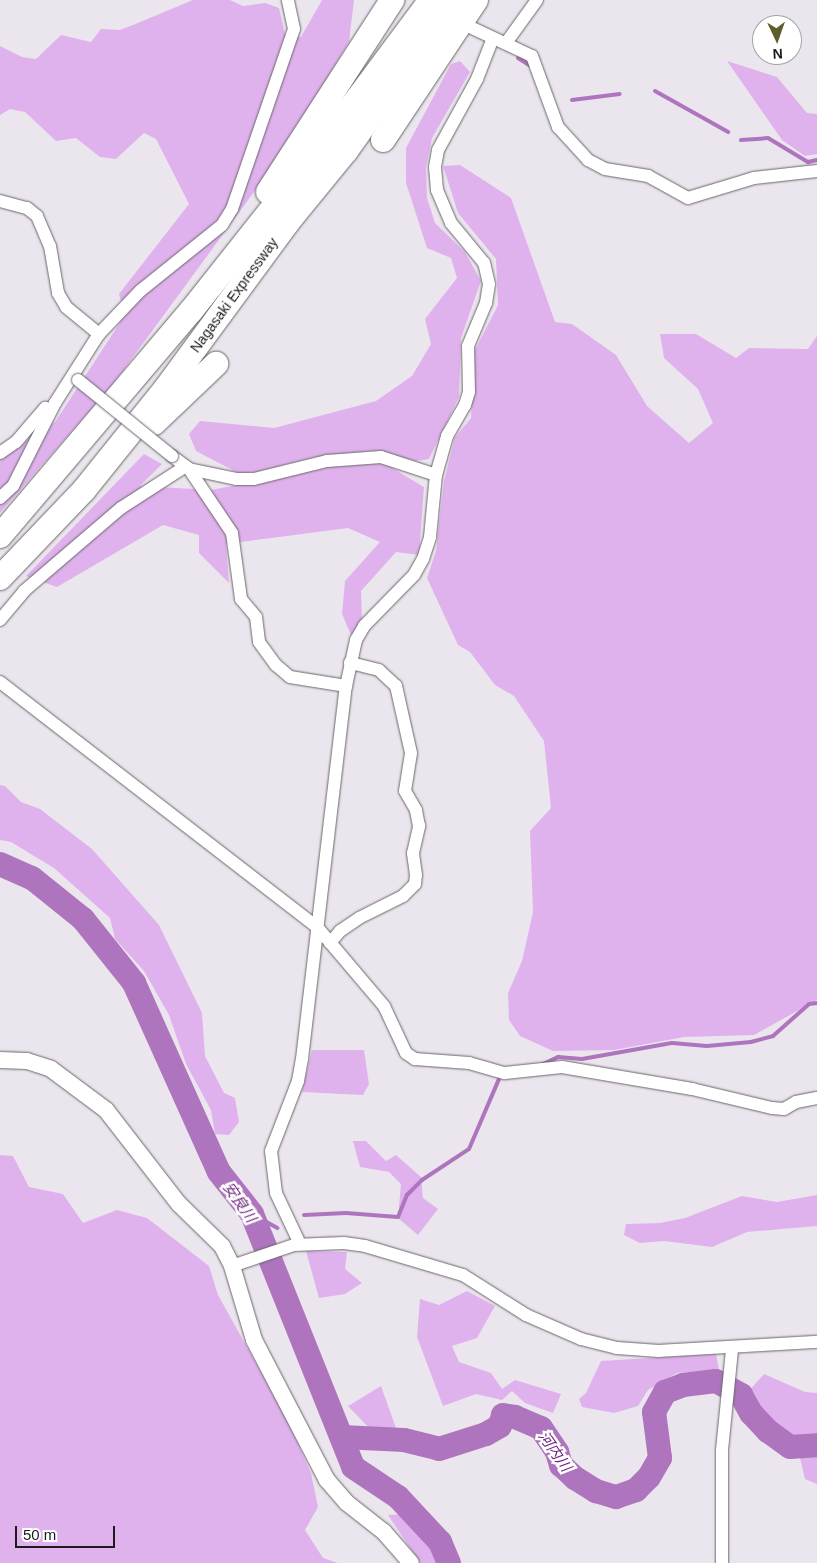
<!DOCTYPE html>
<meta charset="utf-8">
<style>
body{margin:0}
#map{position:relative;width:817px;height:1563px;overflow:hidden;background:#ebe6ed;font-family:Arial,"Noto Sans JP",sans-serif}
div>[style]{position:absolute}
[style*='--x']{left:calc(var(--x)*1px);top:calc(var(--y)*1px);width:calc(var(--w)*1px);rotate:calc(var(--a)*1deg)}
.green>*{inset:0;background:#e0b2ed}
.stream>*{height:4px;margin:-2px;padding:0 2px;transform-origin:2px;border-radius:2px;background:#ae75be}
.river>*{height:24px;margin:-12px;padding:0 12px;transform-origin:12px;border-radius:12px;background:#ae75be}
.roads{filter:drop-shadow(0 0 1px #6a656b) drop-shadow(0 0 1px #6a656b)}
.minor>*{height:12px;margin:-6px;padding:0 6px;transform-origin:6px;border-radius:6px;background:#fff}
.tertiary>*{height:16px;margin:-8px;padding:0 8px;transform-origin:8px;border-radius:8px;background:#fff}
.motorway>*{height:24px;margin:-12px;padding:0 12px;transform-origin:12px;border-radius:12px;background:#fff}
.bridges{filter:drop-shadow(0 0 1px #6a656b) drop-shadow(0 0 1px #6a656b)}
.minor-bridge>*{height:12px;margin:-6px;padding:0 6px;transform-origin:6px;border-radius:6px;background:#fff}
span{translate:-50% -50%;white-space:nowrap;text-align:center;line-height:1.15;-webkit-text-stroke:5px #fff;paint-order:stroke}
.street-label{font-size:14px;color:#1c1a1c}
.water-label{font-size:15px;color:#6d267e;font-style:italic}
.north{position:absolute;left:752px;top:15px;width:50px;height:50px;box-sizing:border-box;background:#fff;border:1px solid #a4a3a4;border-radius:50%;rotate:177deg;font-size:14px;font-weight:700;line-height:20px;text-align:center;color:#1c1a1c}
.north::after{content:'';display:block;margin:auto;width:18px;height:22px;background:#5e5e2b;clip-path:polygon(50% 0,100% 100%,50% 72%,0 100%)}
.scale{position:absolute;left:15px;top:1526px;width:100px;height:22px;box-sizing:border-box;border:2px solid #1c1a1c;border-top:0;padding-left:6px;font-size:15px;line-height:18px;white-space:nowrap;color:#1c1a1c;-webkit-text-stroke:4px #fff;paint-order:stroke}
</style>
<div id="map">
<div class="green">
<i style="clip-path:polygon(193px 0,230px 0,243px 6px,265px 3px,279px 8px,285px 34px,301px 37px,322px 0,354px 0,349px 42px,276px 162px,114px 383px,0 513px,0 459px,55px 422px,125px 315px,119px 294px,189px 204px,156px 139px,144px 133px,116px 159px,100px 157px,76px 138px,56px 141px,25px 112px,10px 109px,0 115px,0 46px,22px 57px,36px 59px,61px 35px,91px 42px,101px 29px,120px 30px,133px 25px)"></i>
<i style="clip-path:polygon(460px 61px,470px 72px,432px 138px,426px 168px,427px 198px,435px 223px,465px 252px,481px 281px,461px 338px,459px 397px,429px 459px,416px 461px,373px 451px,315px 457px,256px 472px,238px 473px,196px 451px,189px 434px,200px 421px,274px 428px,376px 401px,412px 376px,431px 344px,425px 319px,457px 278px,451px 258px,427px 248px,406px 183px,406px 148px,451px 64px)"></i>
<i style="clip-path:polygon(727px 61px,777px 77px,807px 113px,817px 114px,817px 154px,805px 156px,782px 140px)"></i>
<i style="clip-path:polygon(460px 165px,511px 198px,555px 322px,572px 324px,616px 355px,647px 406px,689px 443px,713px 423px,698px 389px,664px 358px,660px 334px,696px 334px,736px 358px,749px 348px,808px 349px,817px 336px,817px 1000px,754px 1035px,684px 1037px,614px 1050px,553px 1051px,520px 1036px,509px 1020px,508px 993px,522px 961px,533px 912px,530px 831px,551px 808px,544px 741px,514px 696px,495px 685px,470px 652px,458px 645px,427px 578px,436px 551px,444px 481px,455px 437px,471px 418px,474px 352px,498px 305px,496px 259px,458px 213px,443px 166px)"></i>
<i style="clip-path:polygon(144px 454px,162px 464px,140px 486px,211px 490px,330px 467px,384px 463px,424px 487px,419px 555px,396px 552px,361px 591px,362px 621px,351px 635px,342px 614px,345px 581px,380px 542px,348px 528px,226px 544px,229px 583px,199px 553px,199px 535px,163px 525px,57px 587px,26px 576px)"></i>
<i style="clip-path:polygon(0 785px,5px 786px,21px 802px,40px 809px,92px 849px,159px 925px,202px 1013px,205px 1056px,224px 1093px,235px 1098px,239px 1122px,229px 1135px,215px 1134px,211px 1110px,186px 1064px,169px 1015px,144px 971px,115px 939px,110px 918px,54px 868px,11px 842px,0 840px)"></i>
<i style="clip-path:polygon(312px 1050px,364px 1050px,369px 1084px,363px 1095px,302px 1092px)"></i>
<i style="clip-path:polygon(353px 1141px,366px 1141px,386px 1161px,396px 1155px,421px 1177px,423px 1198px,438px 1209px,418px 1235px,398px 1218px,401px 1184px,389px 1172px,360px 1167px)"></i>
<i style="clip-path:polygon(0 1155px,13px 1156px,29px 1187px,63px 1194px,83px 1223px,117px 1210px,147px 1218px,209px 1266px,218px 1295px,287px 1419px,311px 1473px,318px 1507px,305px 1530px,323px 1558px,338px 1563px,0 1563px)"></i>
<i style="clip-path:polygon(817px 1195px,817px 1226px,747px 1232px,712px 1247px,664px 1241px,640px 1243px,624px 1235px,626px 1224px,660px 1223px,685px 1218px,742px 1196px,777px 1202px)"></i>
<i style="clip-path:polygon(306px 1251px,347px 1252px,345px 1269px,362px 1283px,345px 1294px,319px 1298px)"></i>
<i style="clip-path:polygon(467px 1291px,495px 1306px,477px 1338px,452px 1346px,459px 1362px,491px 1373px,502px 1389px,515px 1380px,561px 1394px,553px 1413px,525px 1403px,512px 1391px,502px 1400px,476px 1394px,443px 1406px,417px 1337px,420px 1299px,439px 1305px)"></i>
<i style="clip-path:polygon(716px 1354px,719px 1370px,677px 1373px,648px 1390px,638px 1406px,614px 1413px,582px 1407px,579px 1399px,586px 1393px,601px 1361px)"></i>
<i style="clip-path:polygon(764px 1374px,805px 1392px,817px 1393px,817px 1484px,805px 1479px,799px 1454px,747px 1393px)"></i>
<i style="clip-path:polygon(381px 1386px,396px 1428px,372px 1431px,348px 1406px)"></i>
<i style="clip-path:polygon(405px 1514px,439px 1552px,442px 1563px,420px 1563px,388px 1515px)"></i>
</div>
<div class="stream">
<i style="--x:518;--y:58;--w:15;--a:32"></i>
<i style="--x:655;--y:91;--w:84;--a:29.3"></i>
<i style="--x:572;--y:100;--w:48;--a:-7.1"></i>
<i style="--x:741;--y:140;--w:27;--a:-4"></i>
<i style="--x:768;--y:138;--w:47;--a:31"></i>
<i style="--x:808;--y:162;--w:9;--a:-13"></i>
<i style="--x:543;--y:1064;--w:17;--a:-25"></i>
<i style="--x:558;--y:1057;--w:24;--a:5"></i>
<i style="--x:582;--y:1059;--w:91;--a:-10.1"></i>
<i style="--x:672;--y:1043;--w:35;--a:5"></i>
<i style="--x:707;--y:1046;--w:44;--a:-5.2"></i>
<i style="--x:751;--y:1042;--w:23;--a:-15"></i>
<i style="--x:773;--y:1036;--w:48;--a:-41.6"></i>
<i style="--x:809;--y:1004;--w:8;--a:-7"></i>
<i style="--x:252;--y:1214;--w:29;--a:29"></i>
<i style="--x:304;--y:1215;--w:42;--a:-2.7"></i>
<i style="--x:346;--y:1213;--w:52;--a:4.4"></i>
<i style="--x:398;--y:1217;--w:24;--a:-68"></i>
<i style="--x:407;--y:1195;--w:21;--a:-45"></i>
<i style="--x:422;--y:1180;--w:56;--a:-33.4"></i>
<i style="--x:469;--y:1149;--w:76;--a:-66.8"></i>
</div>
<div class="river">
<i style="--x:0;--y:864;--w:35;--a:24"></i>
<i style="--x:32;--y:878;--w:65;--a:38.8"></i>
<i style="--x:83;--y:919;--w:82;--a:51.4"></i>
<i style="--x:134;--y:983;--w:207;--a:65.8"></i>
<i style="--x:219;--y:1172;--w:53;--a:51.8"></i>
<i style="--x:252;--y:1214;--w:272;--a:68.2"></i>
<i style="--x:353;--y:1467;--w:54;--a:33.7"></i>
<i style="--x:398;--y:1497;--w:62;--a:47"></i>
<i style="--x:440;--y:1542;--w:23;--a:67"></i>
<i style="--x:342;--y:1437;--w:62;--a:2.8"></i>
<i style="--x:404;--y:1440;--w:36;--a:14"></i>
<i style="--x:439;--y:1449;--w:49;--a:-17.7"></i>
<i style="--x:486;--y:1434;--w:16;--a:-30"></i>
<i style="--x:500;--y:1426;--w:11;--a:-75"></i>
<i style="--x:503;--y:1415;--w:12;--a:9"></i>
<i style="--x:515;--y:1417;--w:28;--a:23"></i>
<i style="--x:541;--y:1428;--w:29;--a:56"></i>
<i style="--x:557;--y:1452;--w:14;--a:73"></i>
<i style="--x:561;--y:1465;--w:19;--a:43"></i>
<i style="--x:575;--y:1478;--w:25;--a:32"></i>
<i style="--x:596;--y:1491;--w:21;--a:17"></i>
<i style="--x:616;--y:1497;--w:21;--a:-19"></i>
<i style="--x:636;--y:1490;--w:18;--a:-45"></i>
<i style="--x:649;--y:1477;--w:22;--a:-60"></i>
<i style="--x:660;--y:1458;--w:46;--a:-97.4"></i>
<i style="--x:654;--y:1412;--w:23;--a:-61"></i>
<i style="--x:665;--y:1392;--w:19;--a:-21"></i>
<i style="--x:683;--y:1385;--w:33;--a:-7"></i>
<i style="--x:716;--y:1381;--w:29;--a:29"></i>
<i style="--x:741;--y:1395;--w:21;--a:61"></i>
<i style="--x:751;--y:1413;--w:25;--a:47"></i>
<i style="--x:768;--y:1431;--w:27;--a:36"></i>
<i style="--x:790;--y:1447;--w:27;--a:-4"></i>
</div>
<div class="roads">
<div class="minor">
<i style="--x:470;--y:27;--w:68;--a:25.1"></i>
<i style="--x:532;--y:56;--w:76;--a:69.9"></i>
<i style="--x:558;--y:127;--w:45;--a:47.7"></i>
<i style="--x:588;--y:160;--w:19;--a:28"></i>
<i style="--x:605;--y:169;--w:44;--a:9.2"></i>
<i style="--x:648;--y:176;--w:46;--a:28.8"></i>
<i style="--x:688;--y:198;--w:69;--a:-16.9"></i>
<i style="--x:754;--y:178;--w:63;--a:-6.3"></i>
<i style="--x:506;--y:43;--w:53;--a:-54.2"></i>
<i style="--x:0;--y:201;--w:28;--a:15"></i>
<i style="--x:27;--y:208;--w:13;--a:39"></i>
<i style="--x:37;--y:216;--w:33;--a:67"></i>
<i style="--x:50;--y:246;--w:48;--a:80.3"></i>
<i style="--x:58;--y:293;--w:16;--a:60"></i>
<i style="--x:66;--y:307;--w:43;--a:39.3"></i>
<i style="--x:0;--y:453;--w:19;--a:-35"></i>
<i style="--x:16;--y:442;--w:45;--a:-49.5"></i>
<i style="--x:172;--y:456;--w:21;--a:37"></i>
<i style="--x:189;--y:469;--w:77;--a:56.1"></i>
<i style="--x:232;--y:533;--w:67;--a:82.2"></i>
<i style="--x:241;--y:599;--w:23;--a:50"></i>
<i style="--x:256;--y:617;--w:25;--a:83"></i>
<i style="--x:259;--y:642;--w:29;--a:54"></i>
<i style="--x:276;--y:665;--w:18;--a:41"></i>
<i style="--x:290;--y:677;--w:57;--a:9.1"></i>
<i style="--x:189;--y:469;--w:48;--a:12"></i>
<i style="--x:236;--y:479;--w:18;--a:0"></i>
<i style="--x:254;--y:479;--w:75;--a:-13.9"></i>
<i style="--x:327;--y:461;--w:54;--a:-4.2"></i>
<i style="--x:381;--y:457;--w:58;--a:18.1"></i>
<i style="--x:0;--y:498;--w:18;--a:-43"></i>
<i style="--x:13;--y:486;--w:93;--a:-63.2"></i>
<i style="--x:55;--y:403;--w:82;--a:-57.5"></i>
<i style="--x:99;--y:334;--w:59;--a:-46.4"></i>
<i style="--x:140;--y:291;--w:105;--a:-38.8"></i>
<i style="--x:222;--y:225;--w:19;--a:-58"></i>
<i style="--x:232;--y:209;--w:190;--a:-71"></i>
<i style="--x:294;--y:29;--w:30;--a:-102"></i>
<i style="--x:0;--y:620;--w:38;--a:-50"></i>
<i style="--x:24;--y:591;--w:128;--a:-40.6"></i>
<i style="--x:121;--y:508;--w:77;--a:-32.9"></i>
<i style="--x:0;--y:682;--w:401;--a:37.7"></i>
<i style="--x:317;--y:927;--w:104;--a:49.7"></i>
<i style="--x:384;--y:1006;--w:52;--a:64.9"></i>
<i style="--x:406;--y:1053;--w:11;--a:34"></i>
<i style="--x:415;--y:1059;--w:54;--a:4.2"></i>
<i style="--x:469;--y:1063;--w:37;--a:16"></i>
<i style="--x:505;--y:1073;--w:57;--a:-6"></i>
<i style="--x:562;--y:1067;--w:132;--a:9.6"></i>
<i style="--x:692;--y:1089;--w:82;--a:13.4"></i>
<i style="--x:772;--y:1108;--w:12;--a:5"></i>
<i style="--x:784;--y:1109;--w:14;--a:-30"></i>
<i style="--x:796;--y:1102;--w:21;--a:-11"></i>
<i style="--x:330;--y:943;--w:16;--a:-50"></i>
<i style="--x:340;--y:931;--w:23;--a:-34"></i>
<i style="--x:359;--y:918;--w:49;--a:-26.6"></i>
<i style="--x:403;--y:896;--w:17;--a:-45"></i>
<i style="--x:415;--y:884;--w:9;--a:-84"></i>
<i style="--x:416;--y:875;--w:22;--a:-98"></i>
<i style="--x:413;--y:853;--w:28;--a:-77"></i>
<i style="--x:419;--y:826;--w:16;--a:-101"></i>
<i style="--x:416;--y:810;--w:22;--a:-120"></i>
<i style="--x:405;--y:791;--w:38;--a:-81"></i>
<i style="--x:411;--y:753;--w:69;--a:-102.6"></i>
<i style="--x:396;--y:686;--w:23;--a:-137"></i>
<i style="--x:379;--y:670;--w:30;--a:-166"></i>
<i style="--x:300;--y:1244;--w:56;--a:-115.2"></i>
<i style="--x:276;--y:1193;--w:42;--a:-96.8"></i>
<i style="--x:271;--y:1151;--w:75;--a:-68.9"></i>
<i style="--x:298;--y:1081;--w:22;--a:-80"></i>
<i style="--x:302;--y:1059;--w:376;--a:-83.3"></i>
<i style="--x:346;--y:686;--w:47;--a:-77.7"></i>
<i style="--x:356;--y:640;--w:16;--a:-60"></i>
<i style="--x:364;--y:626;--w:71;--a:-45.6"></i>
<i style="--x:414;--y:575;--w:18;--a:-61"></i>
<i style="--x:423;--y:559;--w:23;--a:-72"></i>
<i style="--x:430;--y:537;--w:62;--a:-84.5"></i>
<i style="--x:436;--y:475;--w:41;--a:-74.2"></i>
<i style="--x:447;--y:436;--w:36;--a:-60"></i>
<i style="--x:465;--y:405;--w:14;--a:-73"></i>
<i style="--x:469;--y:392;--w:46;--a:-91.2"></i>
<i style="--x:468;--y:346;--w:47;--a:-67.3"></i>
<i style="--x:486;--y:303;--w:19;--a:-81"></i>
<i style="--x:489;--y:284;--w:22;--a:-103"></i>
<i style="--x:484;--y:263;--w:52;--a:-129.5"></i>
<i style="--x:451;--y:223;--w:36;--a:-113"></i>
<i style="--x:437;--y:190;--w:23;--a:-95"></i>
<i style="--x:435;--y:167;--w:17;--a:-80"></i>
<i style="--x:438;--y:150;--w:81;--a:-61.2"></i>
<i style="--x:477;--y:79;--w:44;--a:-68.7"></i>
<i style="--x:232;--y:1266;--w:65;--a:-18.7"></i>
<i style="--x:294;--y:1245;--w:50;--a:-2.3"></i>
<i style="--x:344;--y:1243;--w:21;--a:8"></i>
<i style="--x:365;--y:1246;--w:102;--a:16.5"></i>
<i style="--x:463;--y:1275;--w:75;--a:32.4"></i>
<i style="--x:526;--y:1315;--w:60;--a:23.6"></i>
<i style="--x:581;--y:1339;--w:37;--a:14"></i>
<i style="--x:617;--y:1348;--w:42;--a:4.1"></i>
<i style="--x:659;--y:1351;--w:158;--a:-3.3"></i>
<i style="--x:722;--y:1563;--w:113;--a:-90"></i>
<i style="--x:722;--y:1450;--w:101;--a:-84.3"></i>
</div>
<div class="tertiary">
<i style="--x:0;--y:1060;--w:27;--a:2"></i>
<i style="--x:27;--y:1061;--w:25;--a:18"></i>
<i style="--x:51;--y:1069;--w:69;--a:36.7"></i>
<i style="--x:106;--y:1110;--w:119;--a:52.2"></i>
<i style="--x:179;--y:1204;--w:60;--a:44.3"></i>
<i style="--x:222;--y:1246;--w:22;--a:63"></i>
<i style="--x:232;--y:1266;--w:77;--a:73.4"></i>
<i style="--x:254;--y:1340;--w:158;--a:62.5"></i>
<i style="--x:327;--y:1480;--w:30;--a:49"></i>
<i style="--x:347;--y:1503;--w:47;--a:38.1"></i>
<i style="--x:384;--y:1532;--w:41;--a:48.9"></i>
</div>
<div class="motorway">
<i style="--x:383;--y:140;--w:168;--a:-56.4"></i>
<i style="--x:268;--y:192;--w:229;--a:-57.1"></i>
<i style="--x:154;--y:423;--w:86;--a:-43.6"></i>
<i style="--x:0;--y:536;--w:295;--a:-49.7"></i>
<i style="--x:191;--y:311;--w:221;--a:-51.6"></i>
<i style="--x:328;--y:138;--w:172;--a:-53.3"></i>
<i style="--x:0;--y:578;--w:122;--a:-46.3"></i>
<i style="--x:84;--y:490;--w:131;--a:-51.2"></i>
<i style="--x:166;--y:388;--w:205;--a:-53.7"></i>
<i style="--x:287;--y:223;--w:93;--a:-50.7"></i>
<i style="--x:346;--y:151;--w:185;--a:-54.7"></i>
</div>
</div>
<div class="bridges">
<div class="minor-bridge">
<i style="--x:78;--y:380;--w:121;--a:39"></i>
</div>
</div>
<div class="street-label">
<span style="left:234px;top:295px;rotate:-54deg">Nagasaki Expressway</span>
</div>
<div class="water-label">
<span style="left:240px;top:1202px;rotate:55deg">安良川</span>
<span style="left:555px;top:1451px;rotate:55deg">河内川</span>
</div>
<div class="north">N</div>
<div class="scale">50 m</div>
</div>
